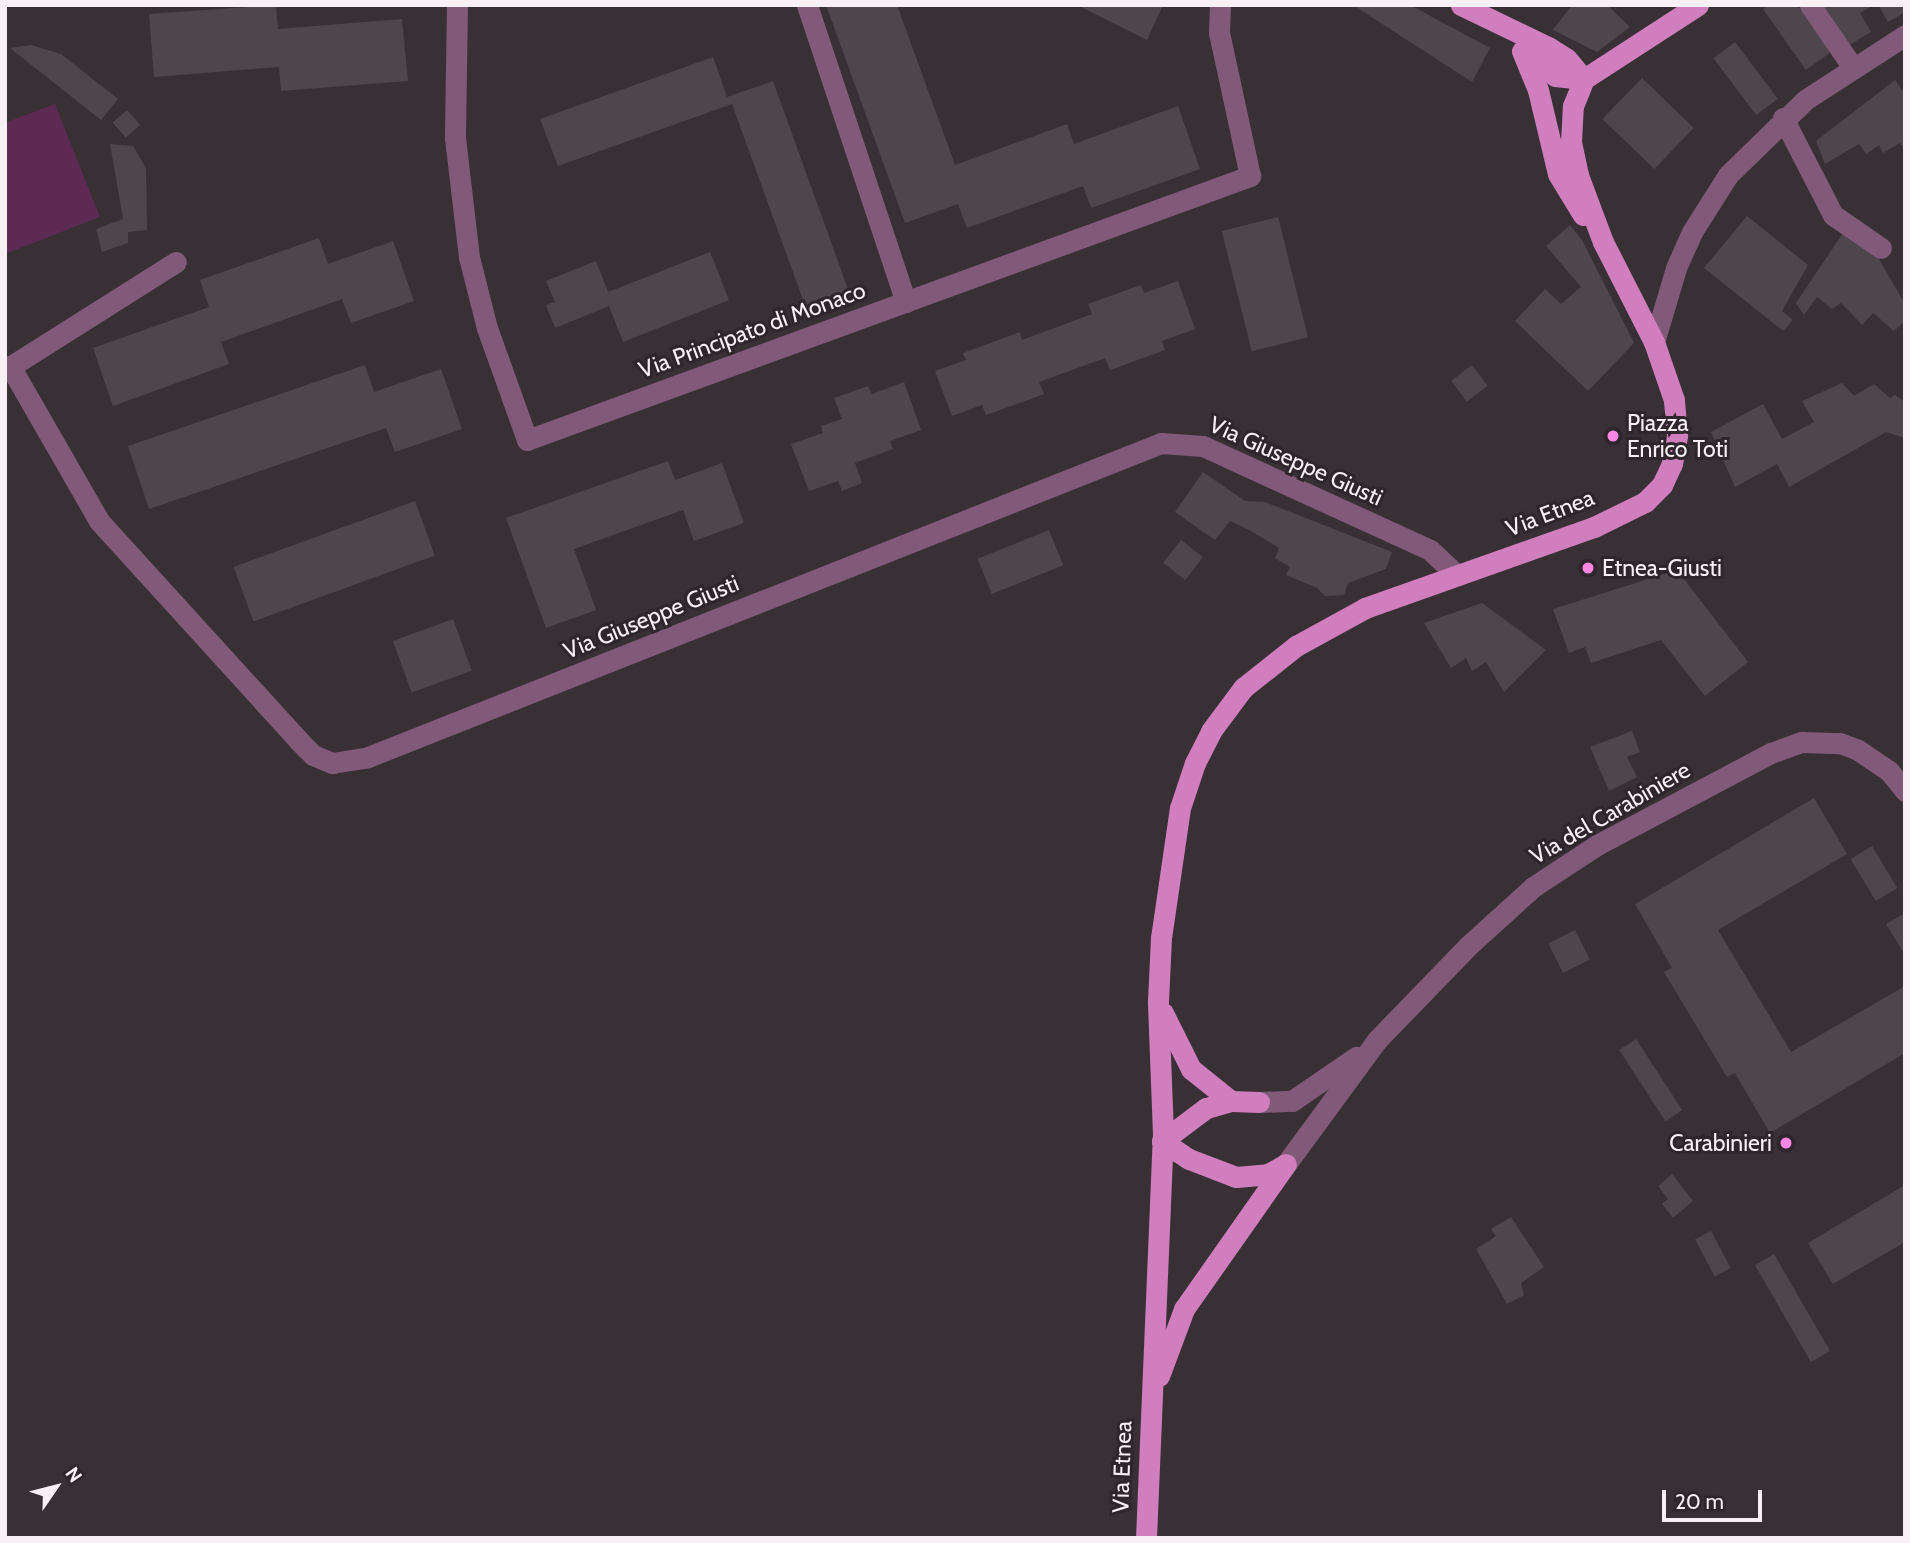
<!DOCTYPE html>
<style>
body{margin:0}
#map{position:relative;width:1910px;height:1543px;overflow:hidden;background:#393036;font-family:Cabin,sans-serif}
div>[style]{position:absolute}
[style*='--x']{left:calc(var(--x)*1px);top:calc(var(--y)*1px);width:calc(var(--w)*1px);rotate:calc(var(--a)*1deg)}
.green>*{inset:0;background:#5c2a52}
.building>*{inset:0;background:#4f464d;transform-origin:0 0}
.minor>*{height:21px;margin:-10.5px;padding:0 10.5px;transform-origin:10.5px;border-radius:10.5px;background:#825a79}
.major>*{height:21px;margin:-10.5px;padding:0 10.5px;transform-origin:10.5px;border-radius:10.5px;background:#d07ebe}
.dots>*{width:19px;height:19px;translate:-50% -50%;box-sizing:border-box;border:4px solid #2e262c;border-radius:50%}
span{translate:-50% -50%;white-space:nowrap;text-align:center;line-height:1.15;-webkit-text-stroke:6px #2e262c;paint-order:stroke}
.street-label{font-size:23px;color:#f7f1f5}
.poi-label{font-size:23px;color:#f7f1f5}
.left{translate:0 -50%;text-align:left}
.right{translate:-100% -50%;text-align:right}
.frame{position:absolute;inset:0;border:7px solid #f7f1f5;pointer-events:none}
.north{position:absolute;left:21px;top:1452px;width:70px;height:70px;-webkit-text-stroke:5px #2e262c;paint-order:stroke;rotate:55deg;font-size:19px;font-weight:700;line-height:28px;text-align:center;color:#f7f1f5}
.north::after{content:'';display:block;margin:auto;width:24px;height:32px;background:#f7f1f5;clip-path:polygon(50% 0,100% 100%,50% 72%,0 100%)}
.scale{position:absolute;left:1662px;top:1490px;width:100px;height:32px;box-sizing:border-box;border:4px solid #f7f1f5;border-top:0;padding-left:9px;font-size:21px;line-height:24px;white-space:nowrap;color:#f7f1f5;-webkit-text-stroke:5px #2e262c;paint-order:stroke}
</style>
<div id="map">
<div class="green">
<i style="clip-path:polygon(55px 104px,100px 217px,5px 254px,5px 123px)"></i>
</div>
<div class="building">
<i style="clip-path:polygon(276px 5px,278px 29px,402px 19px,408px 81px,281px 91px,279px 67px,154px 77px,149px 14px)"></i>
<i style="clip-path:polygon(826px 5px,897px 5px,955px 165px,1067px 124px,1074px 144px,1178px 106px,1200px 169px,1091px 208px,1083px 186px,967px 228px,958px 204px,905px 223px)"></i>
<i style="clip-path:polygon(1077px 5px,1163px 5px,1147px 40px)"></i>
<i style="clip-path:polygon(1353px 5px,1410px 5px,1490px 48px,1472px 82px)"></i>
<i style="clip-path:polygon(1572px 5px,1607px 5px,1630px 27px,1597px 52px,1553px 30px)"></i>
<i style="clip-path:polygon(1768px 5px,1797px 5px,1831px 52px,1806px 70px,1763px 9px)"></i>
<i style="clip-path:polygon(1817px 5px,1874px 5px,1860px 13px,1871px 32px,1846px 47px)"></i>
<i style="clip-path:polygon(1878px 5px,1905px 5px,1905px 12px,1888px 22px)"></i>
<i style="left:1735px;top:42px;width:71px;height:27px;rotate:53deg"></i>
<i style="clip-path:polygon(31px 45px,61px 54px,118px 99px,101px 120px,10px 48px)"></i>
<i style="clip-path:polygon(713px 57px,727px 97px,773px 81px,849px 292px,806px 308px,732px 104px,558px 166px,540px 119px)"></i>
<i style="left:1642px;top:78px;width:72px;height:57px;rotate:44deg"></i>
<i style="clip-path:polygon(1895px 80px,1905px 94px,1905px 150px,1900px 143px,1883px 153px,1879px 145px,1866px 154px,1859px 144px,1825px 164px,1816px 141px)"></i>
<i style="left:127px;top:110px;width:20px;height:19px;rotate:49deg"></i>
<i style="clip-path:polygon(110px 144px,133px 146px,146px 168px,147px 230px,128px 232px,128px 243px,102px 252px,96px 229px,123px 219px)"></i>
<i style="clip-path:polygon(1747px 216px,1808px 265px,1782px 311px,1793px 320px,1783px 331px,1704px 268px)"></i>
<i style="left:1278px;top:217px;width:124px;height:58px;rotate:76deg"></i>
<i style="clip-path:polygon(1570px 225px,1582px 240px,1634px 343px,1588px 391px,1515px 321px,1545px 289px,1561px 304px,1581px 287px,1546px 246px)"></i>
<i style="clip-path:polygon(1843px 233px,1876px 254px,1905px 304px,1905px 321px,1894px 331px,1873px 313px,1862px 325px,1841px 303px,1832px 309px,1817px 297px,1804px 315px,1796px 303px)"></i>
<i style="clip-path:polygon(319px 238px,328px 264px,393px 241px,414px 301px,351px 323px,342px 299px,221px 342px,229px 364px,113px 406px,93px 348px,209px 307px,200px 280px)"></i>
<i style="clip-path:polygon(710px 252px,729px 300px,623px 342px,609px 306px,555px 328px,546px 305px,555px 302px,546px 281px,596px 261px,608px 292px)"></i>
<i style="clip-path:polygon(1178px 281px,1195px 329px,1162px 341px,1165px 350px,1110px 370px,1105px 358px,1039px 382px,1044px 394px,986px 415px,982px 405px,952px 416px,935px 371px,966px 360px,963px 353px,1020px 332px,1022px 340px,1092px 314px,1088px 304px,1141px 285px,1144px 293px)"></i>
<i style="clip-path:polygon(365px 365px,374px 392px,441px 369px,462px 429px,395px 452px,386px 428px,149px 509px,128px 446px)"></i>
<i style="left:1472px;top:365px;width:26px;height:26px;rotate:53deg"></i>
<i style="clip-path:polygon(904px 382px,921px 430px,890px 441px,893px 449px,855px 463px,862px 483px,842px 491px,838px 481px,809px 491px,791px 444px,823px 433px,821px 426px,842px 419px,834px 398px,868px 386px,872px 394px)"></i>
<i style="clip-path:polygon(1842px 383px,1854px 396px,1874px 384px,1890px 398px,1895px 395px,1905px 402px,1905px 438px,1886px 432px,1789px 487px,1777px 464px,1735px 487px,1711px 432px,1763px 404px,1782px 439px,1814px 422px,1802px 401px)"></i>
<i style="clip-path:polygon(668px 461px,675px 480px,722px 463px,744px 523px,694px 541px,683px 510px,574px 549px,596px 610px,546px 628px,506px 518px)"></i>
<i style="clip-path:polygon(1203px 472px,1245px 501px,1265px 502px,1392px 552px,1386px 569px,1348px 583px,1344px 595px,1325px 596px,1317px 588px,1286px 575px,1290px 567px,1275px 558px,1279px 548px,1249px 530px,1230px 521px,1215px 540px,1175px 512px)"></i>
<i style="left:415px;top:501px;width:58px;height:193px;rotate:70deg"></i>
<i style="left:1049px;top:530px;width:38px;height:77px;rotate:68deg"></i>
<i style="left:1181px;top:540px;width:28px;height:29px;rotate:38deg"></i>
<i style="clip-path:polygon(1677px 570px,1748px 662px,1705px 696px,1661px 640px,1591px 663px,1585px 647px,1569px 653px,1553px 609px)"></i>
<i style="clip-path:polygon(1482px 603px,1546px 650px,1504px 692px,1486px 662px,1472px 671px,1466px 658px,1451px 668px,1424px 623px)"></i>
<i style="left:453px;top:619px;width:55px;height:64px;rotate:70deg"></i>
<i style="clip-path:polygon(1632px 731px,1640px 752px,1627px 757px,1637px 777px,1609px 791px,1590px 747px)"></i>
<i style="clip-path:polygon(1814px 798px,1847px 854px,1718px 930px,1791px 1052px,1905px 986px,1905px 1053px,1770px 1133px,1735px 1073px,1727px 1077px,1664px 972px,1672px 968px,1635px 904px)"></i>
<i style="left:1872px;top:846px;width:49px;height:25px;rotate:59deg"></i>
<i style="clip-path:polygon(1905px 913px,1905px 955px,1886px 924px)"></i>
<i style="left:1575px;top:930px;width:33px;height:30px;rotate:63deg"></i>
<i style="left:1636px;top:1039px;width:85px;height:20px;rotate:57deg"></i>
<i style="clip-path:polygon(1672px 1174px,1693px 1201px,1673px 1218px,1662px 1204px,1668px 1199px,1658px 1186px)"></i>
<i style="clip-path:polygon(1905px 1185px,1905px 1242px,1833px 1284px,1808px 1243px)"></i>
<i style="clip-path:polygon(1511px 1217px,1544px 1267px,1521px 1283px,1524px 1295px,1507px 1304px,1476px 1249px,1496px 1236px,1491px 1229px)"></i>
<i style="left:1711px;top:1231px;width:42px;height:18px;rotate:62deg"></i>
<i style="left:1774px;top:1254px;width:112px;height:22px;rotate:60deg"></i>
</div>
<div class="minor">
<i style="--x:457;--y:5;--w:133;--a:90.9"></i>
<i style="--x:455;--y:138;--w:120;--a:83.3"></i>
<i style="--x:469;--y:257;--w:73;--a:75.8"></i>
<i style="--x:487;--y:328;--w:119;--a:70.3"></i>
<i style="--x:527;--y:440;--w:770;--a:-20.06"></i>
<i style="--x:1250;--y:176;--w:146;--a:-102.2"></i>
<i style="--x:1219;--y:33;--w:28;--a:-88"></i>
<i style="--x:807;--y:5;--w:313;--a:71.6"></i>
<i style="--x:1810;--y:5;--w:74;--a:55.5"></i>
<i style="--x:1783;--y:118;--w:109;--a:62.7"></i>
<i style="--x:1833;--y:215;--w:58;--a:34.5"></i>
<i style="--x:1654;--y:342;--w:77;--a:-73.4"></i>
<i style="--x:1676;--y:268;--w:39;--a:-66"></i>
<i style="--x:1692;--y:232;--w:67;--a:-57.7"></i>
<i style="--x:1728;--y:175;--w:107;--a:-44.2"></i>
<i style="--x:1805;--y:100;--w:119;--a:-33"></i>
<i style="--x:10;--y:366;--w:179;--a:60.1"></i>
<i style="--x:99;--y:521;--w:297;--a:47.7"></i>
<i style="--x:299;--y:741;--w:20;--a:45"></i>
<i style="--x:313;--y:755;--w:21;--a:23"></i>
<i style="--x:332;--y:763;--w:36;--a:-9"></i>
<i style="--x:368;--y:757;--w:853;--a:-21.6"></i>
<i style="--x:1161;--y:443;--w:42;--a:4.1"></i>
<i style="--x:1203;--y:446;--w:250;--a:24.6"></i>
<i style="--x:1430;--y:550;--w:37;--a:43"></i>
<i style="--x:5;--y:370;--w:202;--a:-32.3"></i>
<i style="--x:1259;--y:1102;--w:33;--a:-2"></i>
<i style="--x:1292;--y:1101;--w:78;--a:-34.5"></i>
<i style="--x:1286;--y:1164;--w:154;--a:-53.7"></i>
<i style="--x:1377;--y:1040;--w:131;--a:-45.9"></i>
<i style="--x:1468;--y:946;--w:88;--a:-42.2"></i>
<i style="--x:1533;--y:887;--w:77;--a:-33.3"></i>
<i style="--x:1597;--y:845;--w:197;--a:-27.9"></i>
<i style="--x:1771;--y:753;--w:33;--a:-20"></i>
<i style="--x:1802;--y:742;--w:38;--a:2"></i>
<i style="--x:1840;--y:743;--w:19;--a:21"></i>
<i style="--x:1858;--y:750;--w:37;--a:34"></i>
<i style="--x:1889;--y:771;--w:26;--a:51"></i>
</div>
<div class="major">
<i style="--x:1461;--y:5;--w:97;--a:25.8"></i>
<i style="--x:1548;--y:47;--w:22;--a:32"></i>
<i style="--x:1567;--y:59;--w:26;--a:50"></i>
<i style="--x:1522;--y:51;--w:42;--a:67.7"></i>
<i style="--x:1538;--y:90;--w:86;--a:76.6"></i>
<i style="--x:1558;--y:174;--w:48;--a:58.6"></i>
<i style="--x:1526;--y:54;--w:36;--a:37"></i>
<i style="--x:1555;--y:76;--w:29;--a:6"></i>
<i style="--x:1163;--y:1013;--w:63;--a:63.4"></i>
<i style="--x:1191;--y:1069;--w:51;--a:38.7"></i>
<i style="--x:1259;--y:1102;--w:28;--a:-178"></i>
<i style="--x:1231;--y:1101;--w:26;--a:164"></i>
<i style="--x:1206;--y:1108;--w:55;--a:143.1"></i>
<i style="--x:1162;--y:1141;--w:32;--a:34"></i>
<i style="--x:1189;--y:1159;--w:50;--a:21"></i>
<i style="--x:1236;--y:1177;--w:32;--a:-5"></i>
<i style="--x:1268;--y:1174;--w:18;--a:-29"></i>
<i style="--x:1159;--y:1376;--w:72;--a:-69.5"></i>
<i style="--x:1184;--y:1309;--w:177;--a:-54.9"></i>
<i style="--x:1146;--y:1538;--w:404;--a:-87.6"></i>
<i style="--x:1163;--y:1134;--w:133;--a:-92.2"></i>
<i style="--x:1158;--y:1001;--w:63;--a:-87.3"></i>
<i style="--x:1161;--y:938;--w:131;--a:-81.7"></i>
<i style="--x:1180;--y:808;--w:47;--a:-71.6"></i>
<i style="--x:1195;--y:763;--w:36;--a:-63"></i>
<i style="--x:1211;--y:731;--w:54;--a:-53.3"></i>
<i style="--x:1243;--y:688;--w:68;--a:-38.4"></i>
<i style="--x:1296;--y:646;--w:79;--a:-28.8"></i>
<i style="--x:1365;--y:608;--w:243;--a:-19.5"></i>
<i style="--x:1594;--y:527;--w:57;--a:-26.1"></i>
<i style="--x:1645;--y:502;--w:24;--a:-45"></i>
<i style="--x:1662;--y:485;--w:23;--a:-65"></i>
<i style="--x:1672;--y:464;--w:29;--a:-80"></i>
<i style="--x:1677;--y:435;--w:35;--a:-95"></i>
<i style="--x:1674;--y:400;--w:61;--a:-109"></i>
<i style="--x:1654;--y:342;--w:112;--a:-117"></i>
<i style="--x:1603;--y:242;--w:72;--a:-110.5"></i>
<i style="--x:1578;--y:175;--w:34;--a:-102"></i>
<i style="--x:1571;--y:142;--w:36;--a:-87"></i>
<i style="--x:1573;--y:106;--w:29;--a:-68"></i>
<i style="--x:1584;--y:79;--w:136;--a:-33"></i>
</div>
<div class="dots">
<i style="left:1613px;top:436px;background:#fc86e4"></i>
<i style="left:1588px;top:568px;background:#fc86e4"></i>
<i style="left:1786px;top:1143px;background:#fc86e4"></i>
</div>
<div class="street-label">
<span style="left:752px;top:330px;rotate:-20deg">Via Principato di Monaco</span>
<span style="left:1296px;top:461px;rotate:24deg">Via Giuseppe Giusti</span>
<span style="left:1550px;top:513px;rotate:-21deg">Via Etnea</span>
<span style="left:651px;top:617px;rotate:-22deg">Via Giuseppe Giusti</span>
<span style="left:1610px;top:813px;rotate:-30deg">Via del Carabiniere</span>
<span style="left:1122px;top:1467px;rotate:-88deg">Via Etnea</span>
</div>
<div class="poi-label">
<span class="left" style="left:1627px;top:436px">Piazza<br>Enrico Toti</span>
<span class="left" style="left:1602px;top:568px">Etnea-Giusti</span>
<span class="right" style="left:1772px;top:1143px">Carabinieri</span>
</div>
<div class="frame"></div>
<div class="north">N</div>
<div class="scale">20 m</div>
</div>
